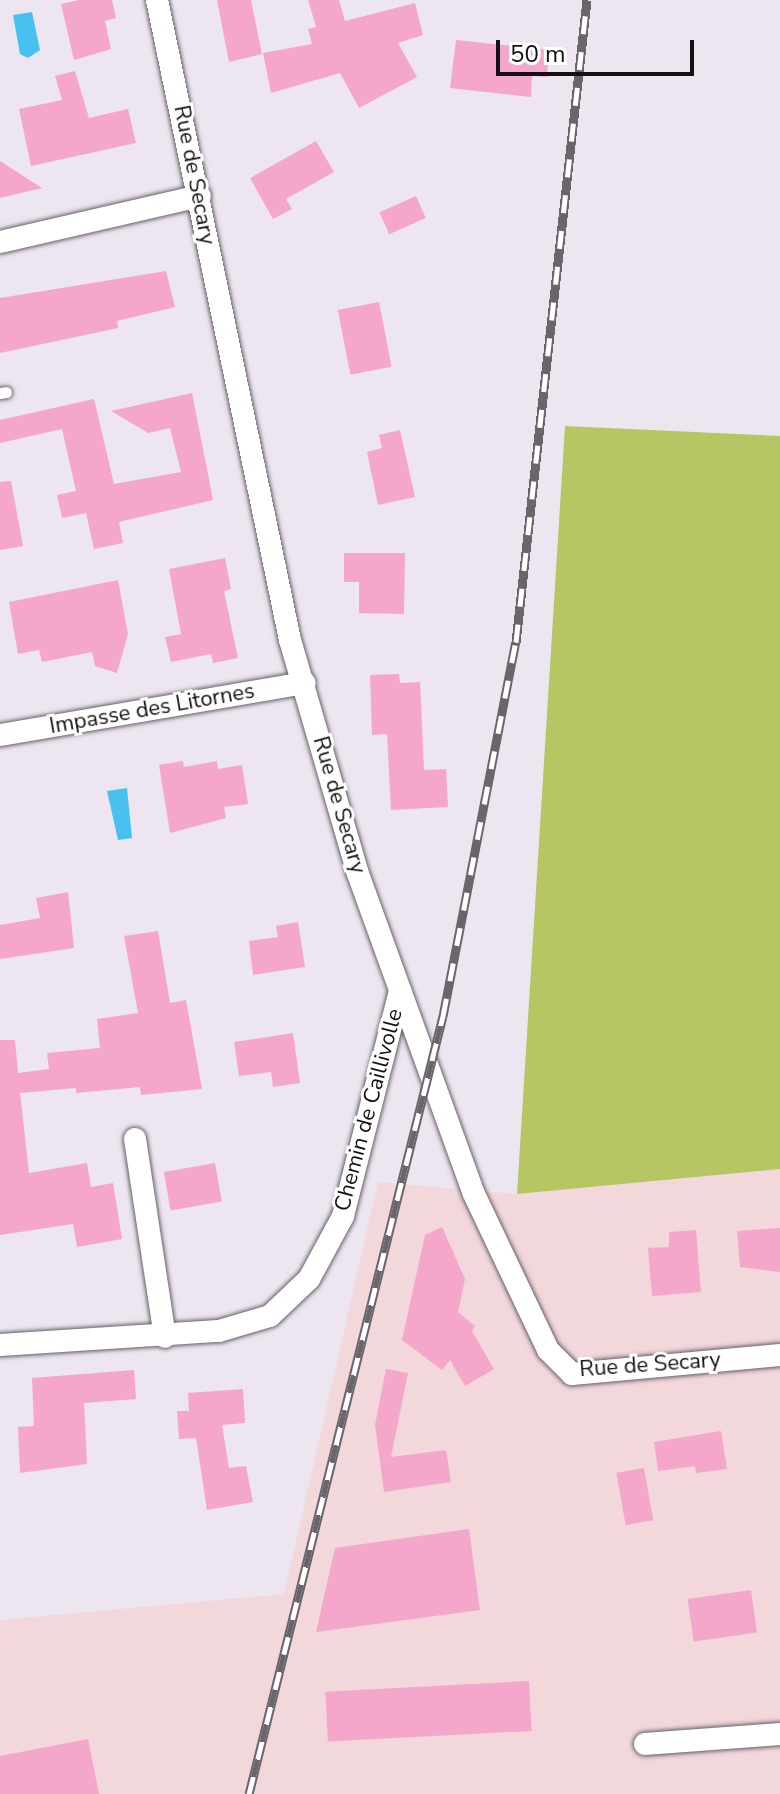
<!DOCTYPE html>
<style>
body{margin:0}
#map{position:relative;width:780px;height:1794px;overflow:hidden;background:#ede6f0;font-family:"Nunito Sans",sans-serif}
div>[style]{position:absolute}
[style*='--x']{left:calc(var(--x)*1px);top:calc(var(--y)*1px);width:calc(var(--w)*1px);rotate:calc(var(--a)*1deg)}
.industrial>*{inset:0;background:#f2d7db}
.forest>*{inset:0;background:#b5c663}
.water>*{inset:0;background:#48c0f0}
.building>*{inset:0;background:#f4a7ca;transform-origin:0 0}
.roads{filter:drop-shadow(0 0 2px #68616a) drop-shadow(0 0 2px #68616a)}
.service>*{height:11px;margin:-5.5px;padding:0 5.5px;transform-origin:5.5px;border-radius:5.5px;background:#fff}
.minor>*{height:22px;margin:-11px;padding:0 11px;transform-origin:11px;border-radius:11px;background:#fff}
.rail>*{height:9px;margin-top:-4.5px;transform-origin:0;background:repeating-linear-gradient(90deg,#fff 0 18px,#69656b 0 36px);box-sizing:border-box;border-block:2px solid #69656b}
span{translate:-50% -50%;white-space:nowrap;text-align:center;line-height:1.15;-webkit-text-stroke:6px #fff;paint-order:stroke}
.street-label{font-size:22px;color:#141115}
.scale{position:absolute;left:496px;top:40px;width:198px;height:36px;box-sizing:border-box;border:4px solid #141115;border-top:0;padding-left:10px;font-size:24px;line-height:28px;white-space:nowrap;color:#141115;-webkit-text-stroke:6px #fff;paint-order:stroke}
</style>
<div id="map">
<div class="industrial">
<i style="clip-path:polygon(780px 1169px,780px 1794px,0 1794px,0 1620px,284px 1594px,378px 1182px,517px 1194px)"></i>
</div>
<div class="forest">
<i style="clip-path:polygon(565px 426px,780px 436px,780px 1169px,517px 1194px)"></i>
</div>
<div class="water">
<i style="clip-path:polygon(32px 12px,40px 50px,28px 58px,20px 54px,13px 15px)"></i>
<i style="clip-path:polygon(127px 788px,132px 838px,118px 840px,107px 791px)"></i>
</div>
<div class="building">
<i style="clip-path:polygon(79px 0,112px 0,116px 18px,105px 21px,111px 49px,74px 60px,61px 4px)"></i>
<i style="clip-path:polygon(217px 0,251px 0,262px 54px,229px 62px)"></i>
<i style="clip-path:polygon(308px 0,339px 0,345px 21px,415px 3px,423px 35px,398px 43px,417px 77px,359px 108px,340px 73px,271px 93px,263px 53px,312px 44px,308px 29px,316px 27px)"></i>
<i style="clip-path:polygon(456px 40px,549px 50px,547px 77px,532px 76px,531px 97px,450px 88px)"></i>
<i style="clip-path:polygon(75px 71px,89px 118px,128px 109px,136px 143px,31px 166px,19px 109px,62px 100px,55px 76px)"></i>
<i style="clip-path:polygon(316px 141px,334px 172px,286px 199px,292px 209px,273px 219px,250px 178px)"></i>
<i style="clip-path:polygon(0 161px,42px 188px,0 198px)"></i>
<i style="left:416px;top:196px;width:24px;height:40px;rotate:66deg"></i>
<i style="clip-path:polygon(166px 271px,175px 307px,117px 321px,118px 328px,0 353px,0 298px)"></i>
<i style="left:379px;top:302px;width:66px;height:42px;rotate:79deg"></i>
<i style="clip-path:polygon(192px 393px,213px 500px,119px 522px,123px 543px,94px 549px,86px 513px,62px 518px,57px 495px,76px 491px,62px 429px,0 443px,0 420px,94px 399px,114px 484px,181px 472px,170px 428px,148px 433px,111px 411px)"></i>
<i style="clip-path:polygon(400px 430px,415px 497px,378px 505px,367px 452px,382px 448px,379px 435px)"></i>
<i style="clip-path:polygon(11px 481px,23px 546px,0 550px,0 482px)"></i>
<i style="clip-path:polygon(344px 553px,405px 553px,404px 614px,359px 613px,359px 582px,344px 582px)"></i>
<i style="clip-path:polygon(225px 558px,231px 589px,224px 591px,238px 658px,213px 663px,211px 654px,171px 662px,165px 637px,181px 634px,169px 569px)"></i>
<i style="clip-path:polygon(118px 580px,128px 634px,117px 673px,95px 666px,92px 652px,42px 662px,39px 650px,18px 654px,9px 602px)"></i>
<i style="clip-path:polygon(399px 674px,400px 683px,420px 682px,424px 770px,446px 769px,448px 807px,391px 810px,387px 734px,372px 735px,370px 675px)"></i>
<i style="clip-path:polygon(183px 761px,184px 767px,217px 761px,218px 769px,242px 765px,248px 804px,224px 807px,226px 818px,170px 833px,159px 765px)"></i>
<i style="clip-path:polygon(68px 892px,74px 948px,0 959px,0 925px,40px 918px,36px 898px)"></i>
<i style="clip-path:polygon(298px 922px,305px 967px,253px 975px,249px 941px,278px 937px,276px 926px)"></i>
<i style="clip-path:polygon(158px 931px,170px 1003px,186px 1000px,202px 1089px,141px 1095px,140px 1087px,76px 1093px,76px 1088px,20px 1093px,29px 1173px,87px 1163px,91px 1187px,113px 1183px,122px 1239px,77px 1247px,73px 1224px,0 1235px,0 1040px,15px 1040px,18px 1073px,49px 1069px,47px 1053px,100px 1048px,97px 1019px,138px 1013px,124px 936px)"></i>
<i style="clip-path:polygon(293px 1033px,300px 1083px,273px 1087px,271px 1072px,239px 1076px,234px 1042px)"></i>
<i style="left:215px;top:1163px;width:39px;height:52px;rotate:80deg"></i>
<i style="clip-path:polygon(442px 1227px,465px 1279px,458px 1312px,475px 1326px,472px 1331px,494px 1369px,465px 1386px,450px 1360px,442px 1370px,402px 1340px,425px 1235px)"></i>
<i style="clip-path:polygon(780px 1228px,780px 1272px,740px 1267px,737px 1231px)"></i>
<i style="clip-path:polygon(696px 1230px,701px 1292px,652px 1296px,648px 1248px,669px 1247px,669px 1232px)"></i>
<i style="clip-path:polygon(386px 1369px,408px 1373px,391px 1457px,446px 1450px,451px 1482px,384px 1492px,375px 1425px)"></i>
<i style="clip-path:polygon(134px 1370px,136px 1399px,84px 1403px,87px 1464px,20px 1473px,18px 1427px,34px 1426px,32px 1378px)"></i>
<i style="clip-path:polygon(243px 1389px,245px 1423px,222px 1425px,229px 1468px,246px 1466px,253px 1502px,207px 1510px,196px 1438px,179px 1439px,177px 1411px,189px 1411px,188px 1393px)"></i>
<i style="clip-path:polygon(721px 1431px,727px 1469px,696px 1473px,695px 1466px,658px 1471px,654px 1442px)"></i>
<i style="left:644px;top:1468px;width:53px;height:28px;rotate:80deg"></i>
<i style="clip-path:polygon(469px 1529px,480px 1610px,316px 1632px,335px 1548px)"></i>
<i style="left:751px;top:1590px;width:43px;height:64px;rotate:82deg"></i>
<i style="left:529px;top:1681px;width:50px;height:204px;rotate:87deg"></i>
<i style="clip-path:polygon(88px 1739px,99px 1794px,0 1794px,0 1756px)"></i>
</div>
<div class="roads">
<div class="service">
<i style="--x:0;--y:393;--w:6;--a:-9"></i>
</div>
<div class="minor">
<i style="--x:157;--y:0;--w:654;--a:78.26"></i>
<i style="--x:290;--y:640;--w:241;--a:73.8"></i>
<i style="--x:357;--y:871;--w:341;--a:70.1"></i>
<i style="--x:473;--y:1192;--w:175;--a:64.6"></i>
<i style="--x:548;--y:1350;--w:34;--a:45"></i>
<i style="--x:572;--y:1374;--w:209;--a:-5.2"></i>
<i style="--x:0;--y:242;--w:205;--a:-13"></i>
<i style="--x:0;--y:735;--w:309;--a:-9.7"></i>
<i style="--x:135;--y:1139;--w:200;--a:81.4"></i>
<i style="--x:0;--y:1345;--w:219;--a:-3.7"></i>
<i style="--x:219;--y:1331;--w:53;--a:-16.4"></i>
<i style="--x:270;--y:1316;--w:54;--a:-43.5"></i>
<i style="--x:309;--y:1279;--w:72;--a:-61.6"></i>
<i style="--x:343;--y:1216;--w:232;--a:-75.8"></i>
<i style="--x:645;--y:1744;--w:135;--a:-4.2"></i>
</div>
</div>
<div class="rail">
<i style="--x:249;--y:1794;--w:802;--a:-76"></i>
<i style="--x:443;--y:1016;--w:381;--a:-79"></i>
<i style="--x:516;--y:642;--w:646;--a:-83.69"></i>
</div>
<div class="street-label">
<span style="left:194px;top:175px;rotate:79deg">Rue de Secary</span>
<span style="left:152px;top:709px;rotate:-10deg">Impasse des Litornes</span>
<span style="left:339px;top:805px;rotate:74deg">Rue de Secary</span>
<span style="left:369px;top:1110px;rotate:-75deg">Chemin de Caillivolle</span>
<span style="left:650px;top:1365px;rotate:-4deg">Rue de Secary</span>
</div>
<div class="scale">50 m</div>
</div>
